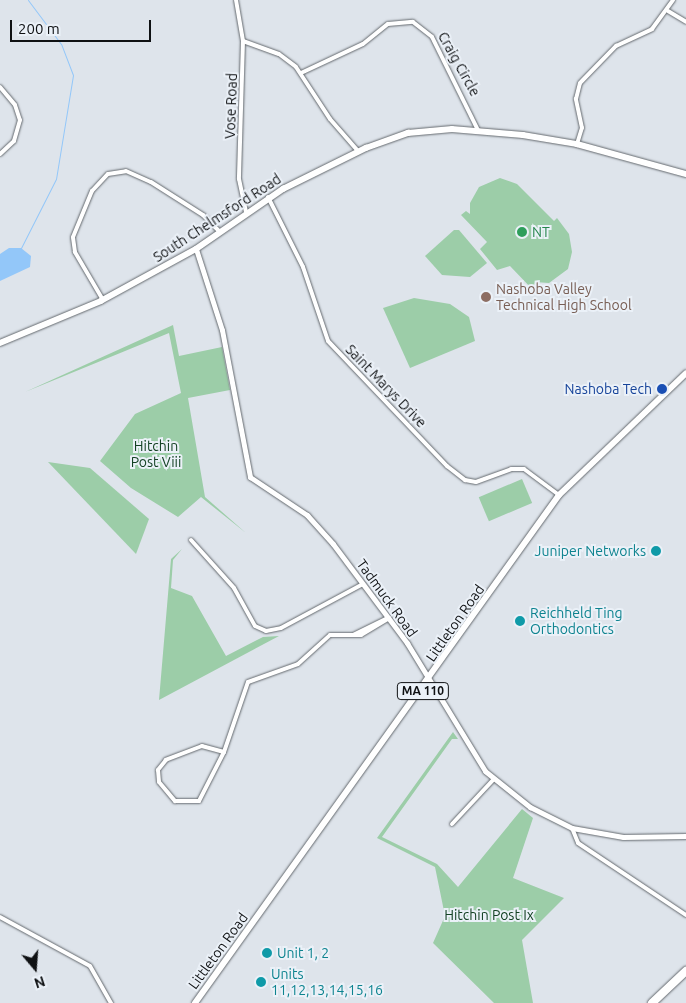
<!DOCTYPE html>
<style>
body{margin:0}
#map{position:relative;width:686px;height:1003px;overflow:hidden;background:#dee4eb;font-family:Ubuntu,sans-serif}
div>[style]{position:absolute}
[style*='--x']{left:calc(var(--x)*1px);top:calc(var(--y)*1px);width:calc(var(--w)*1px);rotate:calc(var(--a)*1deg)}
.green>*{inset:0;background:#9ccda8;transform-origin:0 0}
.water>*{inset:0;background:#93c7f9}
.stream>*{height:1px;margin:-0.5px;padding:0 0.5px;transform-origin:0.5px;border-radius:0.5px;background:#93c7f9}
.roads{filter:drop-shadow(0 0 1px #64696e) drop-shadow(0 0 1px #64696e)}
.minor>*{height:4px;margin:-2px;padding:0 2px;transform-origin:2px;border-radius:2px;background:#fff}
.tertiary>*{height:5px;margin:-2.5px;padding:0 2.5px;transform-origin:2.5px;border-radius:2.5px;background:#fff}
.secondary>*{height:5.5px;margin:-2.75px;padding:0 2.75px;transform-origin:2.75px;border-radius:2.75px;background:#fff}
.primary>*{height:6px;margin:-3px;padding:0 3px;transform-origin:3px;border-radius:3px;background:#fff}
.motorway>*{height:8px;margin:-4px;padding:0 4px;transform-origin:4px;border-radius:4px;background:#fff}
.dots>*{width:14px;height:14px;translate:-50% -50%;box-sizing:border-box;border:2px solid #ebf1f8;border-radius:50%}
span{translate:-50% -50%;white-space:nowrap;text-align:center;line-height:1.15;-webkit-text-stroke:4px #ebf1f8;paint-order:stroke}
.shield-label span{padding:1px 4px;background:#ebf1f8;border:1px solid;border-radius:4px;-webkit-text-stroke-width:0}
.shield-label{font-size:12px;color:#0f1113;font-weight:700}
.street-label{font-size:14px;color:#0f1113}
.leisure-label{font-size:14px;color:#27864d}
.left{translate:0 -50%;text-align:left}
.education-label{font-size:14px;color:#785e54}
.transit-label{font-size:14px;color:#164399}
.right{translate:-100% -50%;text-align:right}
.park-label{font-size:14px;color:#134123}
.culture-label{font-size:14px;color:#0d838f}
.north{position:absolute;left:10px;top:943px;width:50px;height:50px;-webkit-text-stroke:4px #ebf1f8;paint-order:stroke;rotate:162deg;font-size:14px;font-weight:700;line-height:20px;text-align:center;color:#0f1113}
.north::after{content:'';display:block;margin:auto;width:18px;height:22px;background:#0f1113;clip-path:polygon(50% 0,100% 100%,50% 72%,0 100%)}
.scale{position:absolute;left:10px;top:20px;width:141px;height:22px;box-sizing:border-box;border:2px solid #0f1113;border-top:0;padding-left:6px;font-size:15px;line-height:18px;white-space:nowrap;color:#0f1113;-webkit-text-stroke:4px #ebf1f8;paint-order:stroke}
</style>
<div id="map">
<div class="green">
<i style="clip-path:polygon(500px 178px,517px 184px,554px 221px,557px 218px,569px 234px,572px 252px,568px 269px,549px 283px,535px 282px,533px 290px,510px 266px,497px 270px,480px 249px,487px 242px,461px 215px,466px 211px,470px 214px,470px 203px,479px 187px)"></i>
<i style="clip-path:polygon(454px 230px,459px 230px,487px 263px,470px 277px,442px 275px,425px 256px)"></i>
<i style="clip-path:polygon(414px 298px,450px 304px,469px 317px,475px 341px,410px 368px,383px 308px)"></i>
<i style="clip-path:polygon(173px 325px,179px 356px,222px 347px,230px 390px,188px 398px,205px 497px,246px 533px,201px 497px,178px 517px,131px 488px,100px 461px,135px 414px,181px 393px,169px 333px,25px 392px)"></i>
<i style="clip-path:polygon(48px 462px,90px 468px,149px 519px,136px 554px)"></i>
<i style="left:522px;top:479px;width:26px;height:47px;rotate:67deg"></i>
<i style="clip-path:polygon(182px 549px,173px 560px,171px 588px,192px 596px,226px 656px,263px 637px,279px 636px,159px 700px,171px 559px)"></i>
<i style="clip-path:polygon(453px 732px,458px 739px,452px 739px,382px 837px,437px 864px,458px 887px,522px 809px,533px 818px,513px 878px,564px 898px,522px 940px,533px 1003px,494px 1003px,433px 943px,445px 916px,435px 867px,377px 838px)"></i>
</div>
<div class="water">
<i style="clip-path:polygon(9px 248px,21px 248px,31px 256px,30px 267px,0 281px,0 254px)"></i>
</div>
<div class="stream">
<i style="--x:21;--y:248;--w:77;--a:-63.1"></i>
<i style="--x:56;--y:179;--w:105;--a:-80.7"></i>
<i style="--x:73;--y:75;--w:33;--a:-111"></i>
<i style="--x:61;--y:44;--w:55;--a:-126.9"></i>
</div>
<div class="roads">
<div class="minor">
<i style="--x:236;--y:0;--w:42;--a:80.3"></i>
<i style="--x:243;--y:41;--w:138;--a:91.7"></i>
<i style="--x:239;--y:179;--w:35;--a:78"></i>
<i style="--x:668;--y:11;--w:21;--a:31"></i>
<i style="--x:243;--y:41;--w:38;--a:20"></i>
<i style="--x:279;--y:54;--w:21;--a:37"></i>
<i style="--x:296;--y:67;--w:62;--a:56.8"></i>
<i style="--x:330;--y:119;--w:43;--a:48.8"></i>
<i style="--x:301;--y:73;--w:68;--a:-25.1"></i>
<i style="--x:363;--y:44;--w:32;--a:-39"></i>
<i style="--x:388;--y:24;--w:25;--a:-5"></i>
<i style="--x:413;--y:22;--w:24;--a:38"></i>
<i style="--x:432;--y:37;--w:104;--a:63.7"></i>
<i style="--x:0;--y:87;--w:23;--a:50"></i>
<i style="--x:15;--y:105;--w:16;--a:72"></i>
<i style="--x:20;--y:120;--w:22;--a:106"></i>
<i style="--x:14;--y:141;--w:19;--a:137"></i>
<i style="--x:577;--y:144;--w:17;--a:-73"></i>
<i style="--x:582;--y:128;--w:30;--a:-102"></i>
<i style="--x:576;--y:99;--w:16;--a:-76"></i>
<i style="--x:580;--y:83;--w:52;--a:-45.8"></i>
<i style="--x:616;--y:46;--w:40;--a:-25"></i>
<i style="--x:652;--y:29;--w:36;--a:-54"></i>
<i style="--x:268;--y:197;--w:78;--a:63.4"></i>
<i style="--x:303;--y:267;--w:78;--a:71.3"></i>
<i style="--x:328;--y:341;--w:173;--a:46.4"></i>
<i style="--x:447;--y:466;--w:23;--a:38"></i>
<i style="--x:465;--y:480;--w:11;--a:10"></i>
<i style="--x:476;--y:482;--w:37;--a:-20"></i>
<i style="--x:511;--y:469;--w:13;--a:0"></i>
<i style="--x:524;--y:469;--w:44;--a:36.6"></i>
<i style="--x:103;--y:300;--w:56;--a:-120.3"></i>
<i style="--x:75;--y:252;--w:15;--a:-98"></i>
<i style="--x:73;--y:237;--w:50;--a:-67.6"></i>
<i style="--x:92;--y:191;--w:23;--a:-47"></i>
<i style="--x:108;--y:174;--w:18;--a:-9"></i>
<i style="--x:126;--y:171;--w:27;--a:24"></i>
<i style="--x:151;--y:182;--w:62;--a:32.4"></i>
<i style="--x:203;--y:215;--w:24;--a:45"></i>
<i style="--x:191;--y:540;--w:64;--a:48.1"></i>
<i style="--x:234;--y:588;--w:43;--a:61.1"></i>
<i style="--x:255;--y:626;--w:12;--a:24"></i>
<i style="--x:266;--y:631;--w:15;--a:-11"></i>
<i style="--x:281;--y:628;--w:93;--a:-28.2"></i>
<i style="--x:353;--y:635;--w:39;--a:-26"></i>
<i style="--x:224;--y:752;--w:23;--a:-165"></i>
<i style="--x:202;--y:746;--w:39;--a:159"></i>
<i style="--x:166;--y:760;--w:13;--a:129"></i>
<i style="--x:158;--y:770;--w:12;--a:85"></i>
<i style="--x:159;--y:782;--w:25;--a:50"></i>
<i style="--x:175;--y:801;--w:24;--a:0"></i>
<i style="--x:199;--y:801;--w:55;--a:-63"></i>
<i style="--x:224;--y:752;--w:74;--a:-71.1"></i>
<i style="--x:248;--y:682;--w:53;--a:-19.8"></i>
<i style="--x:298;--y:664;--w:43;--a:-42.2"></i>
<i style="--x:330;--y:635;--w:31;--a:0"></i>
<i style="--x:361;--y:635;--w:33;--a:-31"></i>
<i style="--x:452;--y:824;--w:60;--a:-47"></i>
<i style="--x:572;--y:828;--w:16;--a:68"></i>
<i style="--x:578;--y:843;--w:130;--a:33.7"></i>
<i style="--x:0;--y:917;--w:102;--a:28.6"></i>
<i style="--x:90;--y:966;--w:43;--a:60.4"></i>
</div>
<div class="tertiary">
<i style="--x:196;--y:249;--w:85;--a:72.2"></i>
<i style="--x:222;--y:330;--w:150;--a:79.2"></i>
<i style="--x:250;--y:477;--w:69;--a:33.7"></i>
<i style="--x:307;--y:515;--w:39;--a:48"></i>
<i style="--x:333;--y:544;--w:124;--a:53.2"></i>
<i style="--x:407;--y:643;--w:150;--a:58.6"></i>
<i style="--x:485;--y:771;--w:58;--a:38.7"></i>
<i style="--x:530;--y:807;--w:47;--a:26.6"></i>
<i style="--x:572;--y:828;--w:52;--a:10"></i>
<i style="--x:623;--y:837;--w:63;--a:-0.9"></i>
</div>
<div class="secondary">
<i style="--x:0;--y:343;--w:109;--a:-22.6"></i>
<i style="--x:101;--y:301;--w:108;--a:-28.7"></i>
<i style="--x:196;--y:249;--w:106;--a:-34.6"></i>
<i style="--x:283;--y:189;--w:93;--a:-26.3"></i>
<i style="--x:366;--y:148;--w:45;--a:-19.7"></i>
<i style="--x:408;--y:133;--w:44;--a:-5.2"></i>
<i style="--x:452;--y:129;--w:71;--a:4.8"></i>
<i style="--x:523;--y:135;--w:55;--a:9.5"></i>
<i style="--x:577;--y:144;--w:113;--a:15.4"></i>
</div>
<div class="primary">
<i style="--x:195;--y:1003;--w:625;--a:-54.38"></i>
<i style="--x:559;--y:495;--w:176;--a:-43.8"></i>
</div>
<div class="motorway">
<i style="--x:652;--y:1003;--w:47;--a:-43.3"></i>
</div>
</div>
<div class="dots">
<i style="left:522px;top:232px;background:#2e9e5b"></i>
<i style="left:486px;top:297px;background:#8d6e63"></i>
<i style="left:662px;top:389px;background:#1a4fb4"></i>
<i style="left:656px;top:551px;background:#0f9aa8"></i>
<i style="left:520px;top:621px;background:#0f9aa8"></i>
<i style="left:267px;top:953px;background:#0f9aa8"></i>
<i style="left:261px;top:982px;background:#0f9aa8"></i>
</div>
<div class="shield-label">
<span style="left:423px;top:691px">MA 110</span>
</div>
<div class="street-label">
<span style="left:459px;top:64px;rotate:61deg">Craig Circle</span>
<span style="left:231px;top:106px;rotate:-88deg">Vose Road</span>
<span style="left:217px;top:218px;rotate:-33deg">South Chelmsford Road</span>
<span style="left:386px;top:386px;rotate:46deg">Saint Marys Drive</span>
<span style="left:387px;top:598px;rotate:54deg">Tadmuck Road</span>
<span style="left:455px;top:623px;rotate:-55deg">Littleton Road</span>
<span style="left:218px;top:951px;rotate:-54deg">Littleton Road</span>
</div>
<div class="leisure-label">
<span class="left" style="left:532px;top:232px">NT</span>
</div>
<div class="education-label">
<span class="left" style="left:496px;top:297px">Nashoba Valley<br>Technical High School</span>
</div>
<div class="transit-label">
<span class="right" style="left:652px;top:389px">Nashoba Tech</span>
</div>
<div class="park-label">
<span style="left:156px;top:454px">Hitchin<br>Post Viii</span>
<span style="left:489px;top:915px">Hitchin Post Ix</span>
</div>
<div class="culture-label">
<span class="right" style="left:646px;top:551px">Juniper Networks</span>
<span class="left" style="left:530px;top:621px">Reichheld Ting<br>Orthodontics</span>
<span class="left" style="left:277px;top:953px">Unit 1, 2</span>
<span class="left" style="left:271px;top:982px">Units<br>11,12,13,14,15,16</span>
</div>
<div class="north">N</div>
<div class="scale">200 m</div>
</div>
